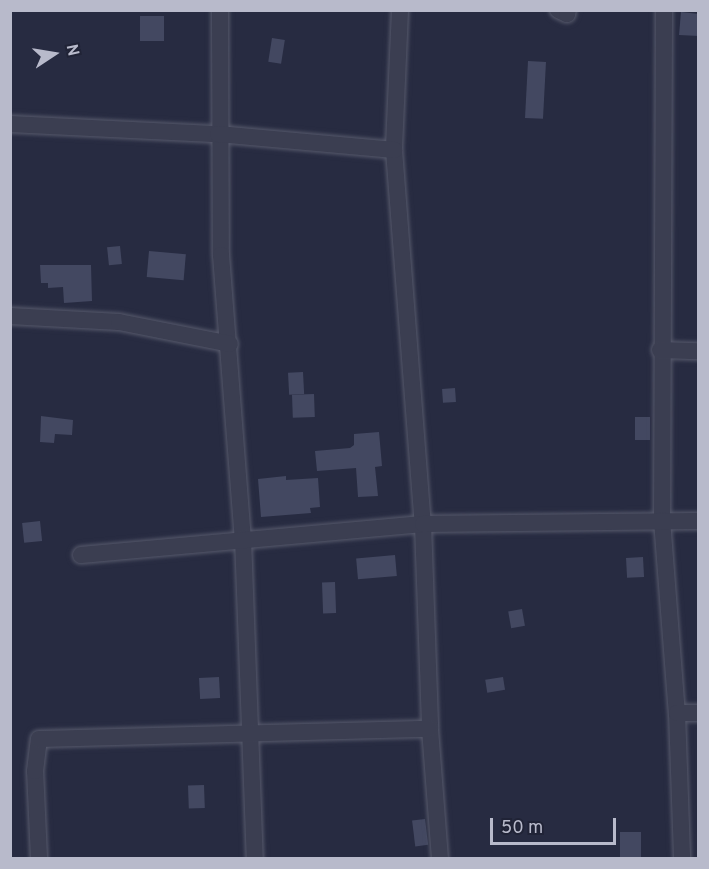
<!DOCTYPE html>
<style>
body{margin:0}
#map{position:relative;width:709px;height:869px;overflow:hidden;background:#272b41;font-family:Overpass,sans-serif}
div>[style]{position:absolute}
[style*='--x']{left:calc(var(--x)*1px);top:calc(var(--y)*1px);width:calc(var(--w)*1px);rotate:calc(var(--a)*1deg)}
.building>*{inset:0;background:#434861;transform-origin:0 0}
.roads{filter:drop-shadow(0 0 2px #56596b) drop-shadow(0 0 2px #56596b)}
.minor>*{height:16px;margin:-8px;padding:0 8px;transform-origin:8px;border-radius:8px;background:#3b3e51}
span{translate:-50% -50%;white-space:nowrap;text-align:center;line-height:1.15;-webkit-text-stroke:5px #202336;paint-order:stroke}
.frame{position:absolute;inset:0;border:12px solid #b8bacb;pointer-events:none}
.north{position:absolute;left:24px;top:24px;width:60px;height:60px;-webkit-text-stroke:4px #202336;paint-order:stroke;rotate:78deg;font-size:16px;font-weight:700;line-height:24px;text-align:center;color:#b8bacb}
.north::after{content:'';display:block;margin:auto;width:21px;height:27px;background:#b8bacb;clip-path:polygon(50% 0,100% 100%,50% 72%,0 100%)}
.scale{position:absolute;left:490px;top:818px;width:126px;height:27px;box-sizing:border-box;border:3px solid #b8bacb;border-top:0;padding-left:8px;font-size:18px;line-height:21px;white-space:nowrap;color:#b8bacb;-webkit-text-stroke:4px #202336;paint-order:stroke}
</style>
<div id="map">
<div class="building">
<i style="clip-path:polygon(681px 12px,699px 14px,699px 36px,679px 35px)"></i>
<i style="left:140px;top:16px;width:24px;height:25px"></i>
<i style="left:272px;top:38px;width:13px;height:24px;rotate:9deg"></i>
<i style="left:528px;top:61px;width:18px;height:57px;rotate:3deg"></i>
<i style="left:120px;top:246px;width:18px;height:13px;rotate:84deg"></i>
<i style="left:149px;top:251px;width:37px;height:26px;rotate:5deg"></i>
<i style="clip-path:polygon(40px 265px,91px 265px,92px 301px,64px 303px,63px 287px,48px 288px,48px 283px,41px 283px)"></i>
<i style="left:303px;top:372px;width:22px;height:15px;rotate:87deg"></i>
<i style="left:455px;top:388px;width:14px;height:13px;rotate:86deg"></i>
<i style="left:314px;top:394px;width:23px;height:22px;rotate:88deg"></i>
<i style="clip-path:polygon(41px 416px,73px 420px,72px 435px,55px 434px,54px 443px,40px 442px)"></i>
<i style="left:635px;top:417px;width:15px;height:23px"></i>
<i style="clip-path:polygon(379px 432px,382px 466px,375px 467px,378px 496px,358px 497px,356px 468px,317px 471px,315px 451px,350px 448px,354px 445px,354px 434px)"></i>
<i style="clip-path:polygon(286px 476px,286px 480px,318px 478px,320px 507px,310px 508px,311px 513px,261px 517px,258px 479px)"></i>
<i style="left:40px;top:521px;width:20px;height:18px;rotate:84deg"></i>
<i style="left:395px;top:555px;width:21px;height:39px;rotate:85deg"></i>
<i style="left:643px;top:557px;width:20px;height:17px;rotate:87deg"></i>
<i style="left:335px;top:582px;width:31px;height:13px;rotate:88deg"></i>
<i style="left:522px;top:609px;width:17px;height:14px;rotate:80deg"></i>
<i style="left:219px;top:677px;width:21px;height:20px;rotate:87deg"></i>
<i style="left:503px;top:677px;width:13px;height:18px;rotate:81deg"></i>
<i style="left:204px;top:785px;width:23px;height:16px;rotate:88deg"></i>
<i style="left:425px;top:819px;width:26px;height:13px;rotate:83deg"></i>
<i style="left:620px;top:832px;width:21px;height:26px"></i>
</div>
<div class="roads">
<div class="minor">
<i style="--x:220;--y:10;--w:245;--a:89.8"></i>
<i style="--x:221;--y:255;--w:284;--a:85.6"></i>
<i style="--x:243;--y:538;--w:320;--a:87.9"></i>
<i style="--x:400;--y:10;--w:140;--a:92.5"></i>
<i style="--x:394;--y:150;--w:375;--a:85.6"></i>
<i style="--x:423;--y:524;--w:205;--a:88"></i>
<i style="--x:430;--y:729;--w:129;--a:85.6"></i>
<i style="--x:558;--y:10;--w:10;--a:24"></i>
<i style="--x:567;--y:14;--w:4;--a:-76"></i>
<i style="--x:664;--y:10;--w:510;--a:90.22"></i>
<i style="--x:662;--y:520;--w:194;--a:85.6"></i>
<i style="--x:677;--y:713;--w:145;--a:88"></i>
<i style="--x:10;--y:124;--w:208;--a:2.8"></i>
<i style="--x:218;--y:134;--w:177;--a:5.2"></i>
<i style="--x:10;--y:316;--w:109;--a:3.2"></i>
<i style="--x:119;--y:322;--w:113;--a:11.2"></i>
<i style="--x:660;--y:350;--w:38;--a:2"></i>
<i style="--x:81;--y:555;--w:343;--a:-5.2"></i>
<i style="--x:423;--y:524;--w:275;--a:-0.6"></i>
<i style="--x:677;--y:713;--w:21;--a:0"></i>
<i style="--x:39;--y:858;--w:87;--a:-92.6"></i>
<i style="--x:35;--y:771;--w:32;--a:-83"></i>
<i style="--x:39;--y:739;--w:391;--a:-1.5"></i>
</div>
</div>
<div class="frame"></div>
<div class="north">N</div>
<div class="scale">50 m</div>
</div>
